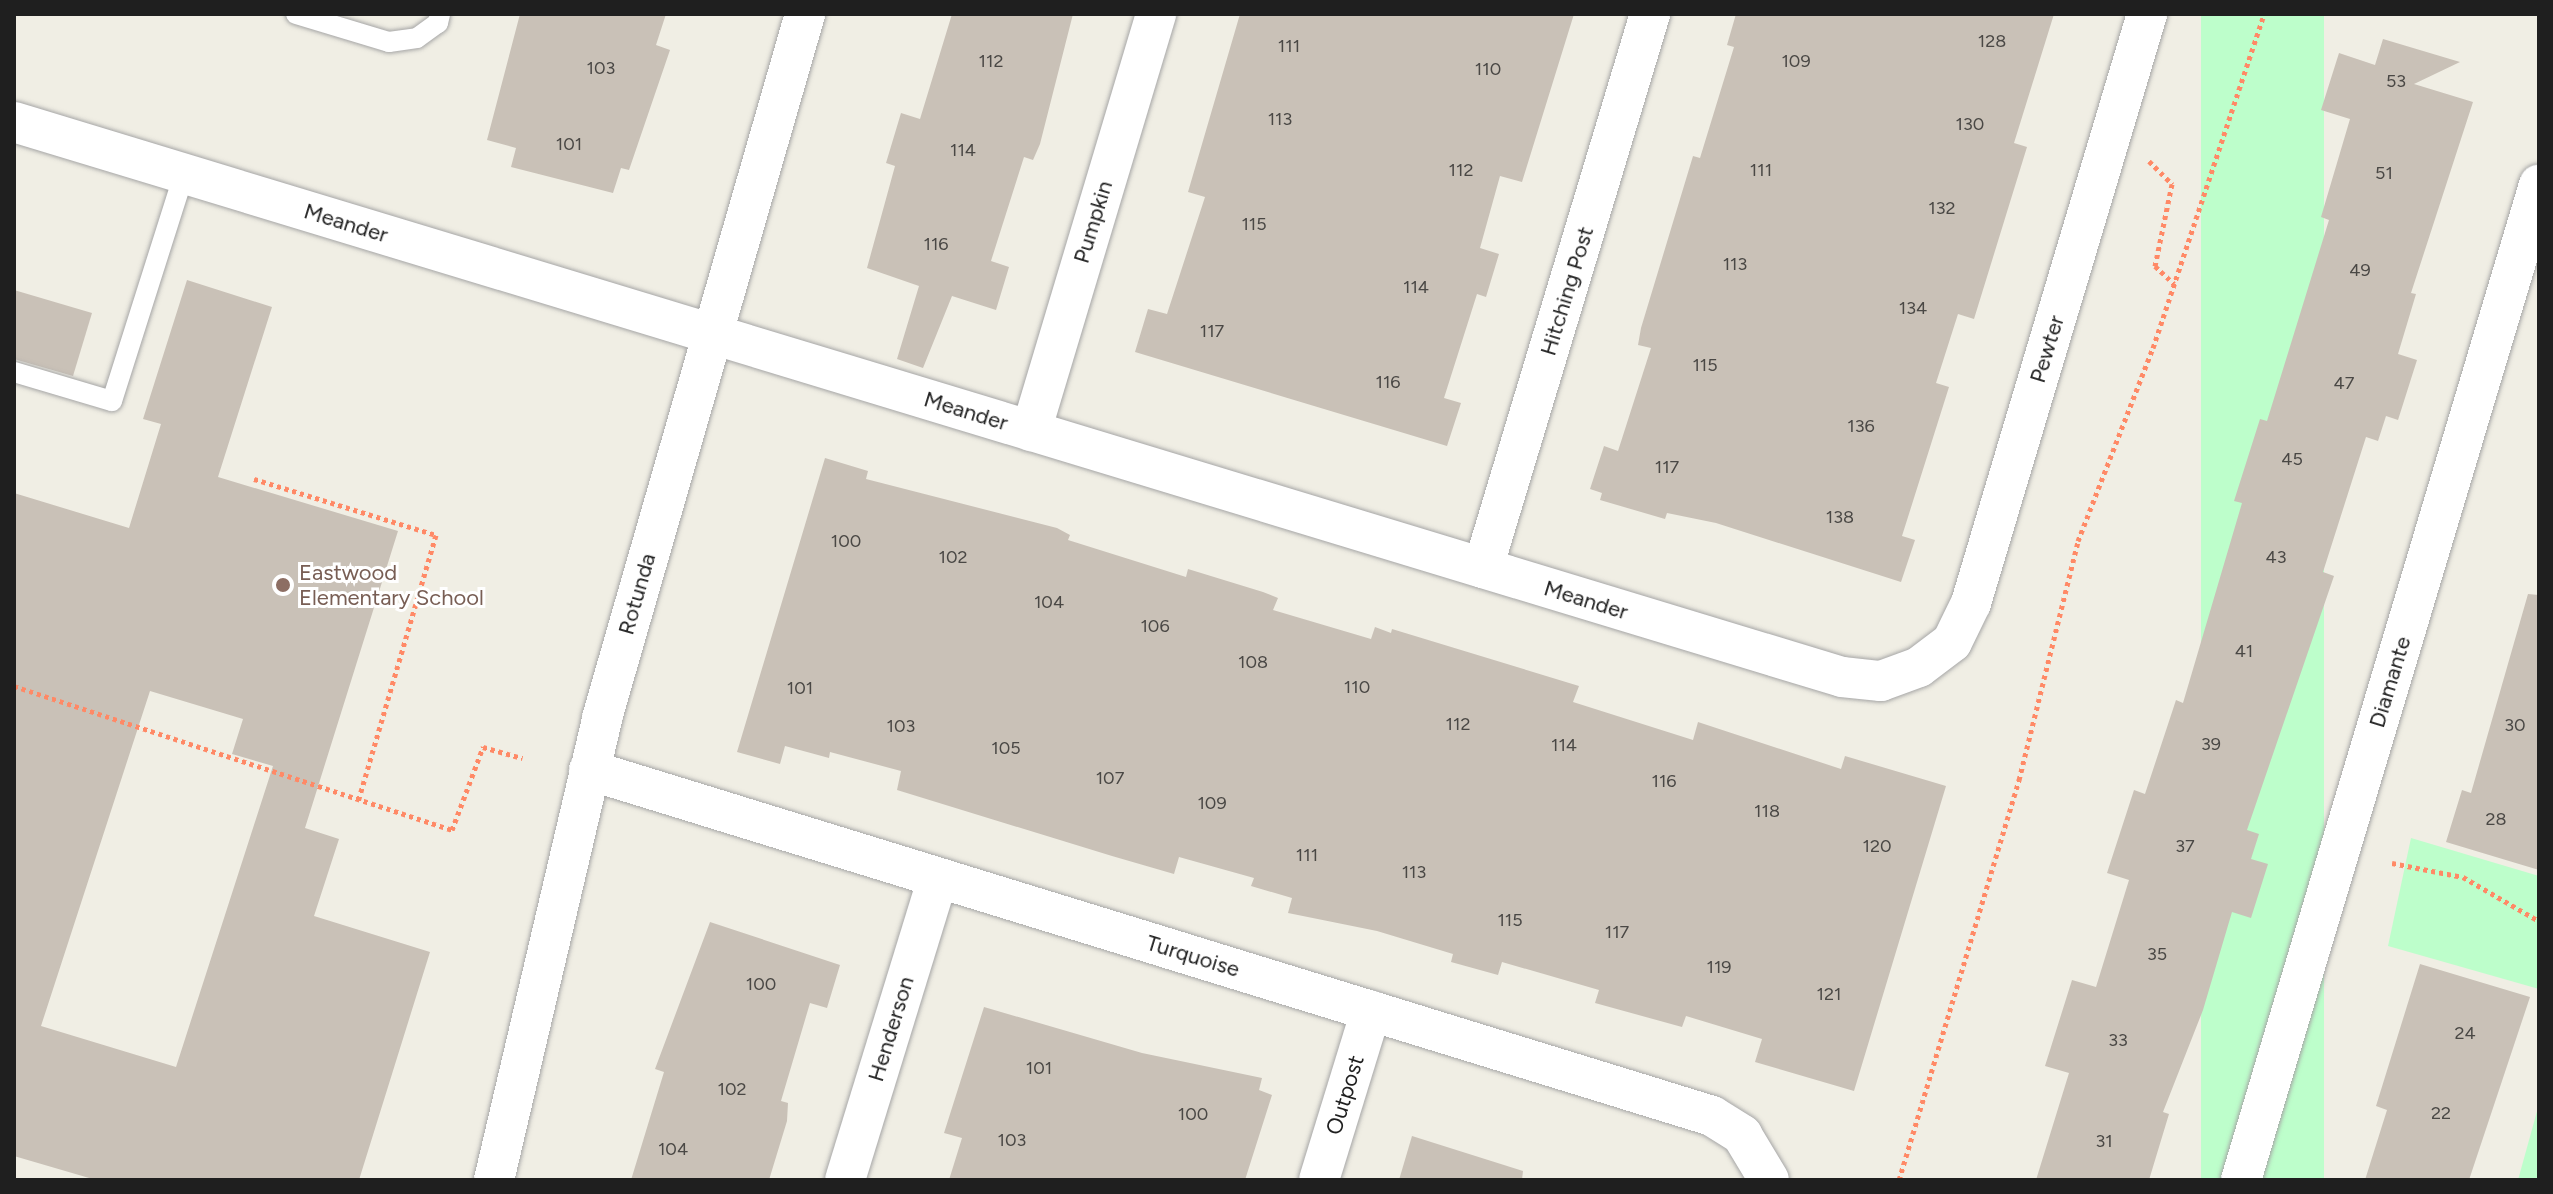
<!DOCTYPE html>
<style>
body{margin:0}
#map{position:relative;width:2553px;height:1194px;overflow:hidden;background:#f0eee4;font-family:Figtree,sans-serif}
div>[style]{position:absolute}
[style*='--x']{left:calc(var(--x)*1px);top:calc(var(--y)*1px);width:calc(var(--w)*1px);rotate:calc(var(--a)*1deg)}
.park>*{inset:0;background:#bdfecb;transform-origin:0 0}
.building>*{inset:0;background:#c9c1b7}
.path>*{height:5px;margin-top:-2.5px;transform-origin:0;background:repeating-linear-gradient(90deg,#ff8966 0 4px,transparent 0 8px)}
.roads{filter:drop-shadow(0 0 2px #a6a6a6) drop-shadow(0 0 2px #a6a6a6)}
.service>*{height:20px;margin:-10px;padding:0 10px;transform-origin:10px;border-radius:10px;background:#fff}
.minor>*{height:40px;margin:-20px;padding:0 20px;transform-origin:20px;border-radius:20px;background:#fff}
.dots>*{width:22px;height:22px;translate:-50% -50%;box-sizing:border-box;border:4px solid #fff;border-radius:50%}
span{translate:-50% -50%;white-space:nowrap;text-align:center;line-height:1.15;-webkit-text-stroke:6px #fff;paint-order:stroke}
.number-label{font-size:18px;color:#4a4845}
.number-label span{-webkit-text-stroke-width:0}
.street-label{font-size:22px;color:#1f1f1f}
.education-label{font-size:22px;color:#785e54}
.left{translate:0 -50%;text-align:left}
.frame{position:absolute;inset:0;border:16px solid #1f1f1f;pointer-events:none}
</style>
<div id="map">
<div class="park">
<i style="left:2201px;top:14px;width:123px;height:1219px"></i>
<i style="clip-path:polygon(2411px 838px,2539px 876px,2539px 989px,2388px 946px)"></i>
<i style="clip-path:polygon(2539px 1104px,2539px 1180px,2518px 1180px)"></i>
</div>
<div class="building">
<i style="clip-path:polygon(520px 14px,666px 14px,656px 45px,670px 50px,629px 170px,621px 168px,613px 193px,511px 167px,516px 148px,487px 140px)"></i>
<i style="clip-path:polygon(952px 14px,1073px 14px,1040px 144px,1033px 160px,1024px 157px,991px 261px,1009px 267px,996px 310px,952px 296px,923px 368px,897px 359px,919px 286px,867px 268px,895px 166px,886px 163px,901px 113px,920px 119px)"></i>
<i style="clip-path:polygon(1240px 14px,1574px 14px,1522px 182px,1500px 176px,1480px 248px,1499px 254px,1486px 297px,1477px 294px,1444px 398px,1461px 403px,1447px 446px,1135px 352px,1148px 309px,1167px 314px,1205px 197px,1188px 192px)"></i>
<i style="clip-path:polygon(1736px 14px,2054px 14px,2014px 143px,2027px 147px,1974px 319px,1958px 314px,1936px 383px,1949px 387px,1902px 536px,1915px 540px,1901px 582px,1716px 523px,1667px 513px,1665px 519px,1600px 500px,1602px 493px,1590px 489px,1604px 446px,1618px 451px,1651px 348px,1638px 345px,1641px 328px,1693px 156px,1700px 158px,1734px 47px,1727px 45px)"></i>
<i style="clip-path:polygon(2383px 39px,2460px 62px,2414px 84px,2473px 102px,2411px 293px,2416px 294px,2398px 354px,2417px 360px,2398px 420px,2386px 416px,2378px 441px,2366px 437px,2323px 572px,2334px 576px,2247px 830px,2259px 834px,2251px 859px,2268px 864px,2251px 918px,2232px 912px,2203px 1010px,2163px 1112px,2169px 1114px,2149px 1180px,2036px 1180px,2069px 1073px,2045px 1066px,2072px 980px,2096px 987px,2129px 880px,2107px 873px,2134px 790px,2145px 794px,2176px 700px,2183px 703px,2242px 503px,2234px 501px,2260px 419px,2267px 421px,2329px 220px,2321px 217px,2350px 119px,2321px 110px,2339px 53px,2375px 65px)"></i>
<i style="clip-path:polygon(evenodd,187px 280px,272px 307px,218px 477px,398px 531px,305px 828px,339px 839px,314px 916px,430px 952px,359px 1180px,96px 1180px,14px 1156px,14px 493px,129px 528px,161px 424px,143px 419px,187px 280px,150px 691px,243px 719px,232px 754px,273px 766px,176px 1067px,41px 1026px,150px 691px)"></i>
<i style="clip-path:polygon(14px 290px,92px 313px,73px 376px,14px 359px)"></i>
<i style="clip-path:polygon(825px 458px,868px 471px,866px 479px,1057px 528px,1070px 535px,1068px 540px,1186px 577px,1188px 569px,1263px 592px,1278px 598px,1273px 610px,1371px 639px,1375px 627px,1391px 633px,1392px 629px,1579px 686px,1573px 702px,1693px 740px,1698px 722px,1841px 769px,1845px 756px,1946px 786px,1854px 1091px,1755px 1062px,1762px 1039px,1686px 1016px,1682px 1027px,1595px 1003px,1599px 990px,1502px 962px,1498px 975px,1451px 962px,1453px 954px,1377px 931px,1288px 913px,1292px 898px,1251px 886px,1254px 878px,1179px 857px,1174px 874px,1112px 856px,897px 790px,901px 771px,830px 752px,829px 758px,785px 746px,780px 764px,737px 752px)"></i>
<i style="clip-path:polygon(2528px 594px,2539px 595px,2539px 870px,2446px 842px,2462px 790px,2471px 793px)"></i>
<i style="clip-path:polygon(710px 922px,840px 965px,827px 1008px,810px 1003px,781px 1101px,788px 1103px,787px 1121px,769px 1180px,631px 1180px,664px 1072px,655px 1069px)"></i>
<i style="clip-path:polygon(2420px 964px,2530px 997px,2469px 1180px,2365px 1180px,2387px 1110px,2376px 1106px)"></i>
<i style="clip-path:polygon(984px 1007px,1142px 1053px,1262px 1078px,1259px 1090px,1272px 1095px,1245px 1180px,949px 1180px,962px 1138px,944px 1133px)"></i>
<i style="clip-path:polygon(1412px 1136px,1523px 1171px,1522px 1180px,1399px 1180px)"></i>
</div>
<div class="path">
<i style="--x:2149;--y:161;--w:33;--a:45"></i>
<i style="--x:2172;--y:184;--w:84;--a:101.7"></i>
<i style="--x:2155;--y:266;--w:26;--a:43"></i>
<i style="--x:254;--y:479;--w:190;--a:17.1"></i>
<i style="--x:436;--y:535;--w:278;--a:106.3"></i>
<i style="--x:14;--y:686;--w:461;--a:18.2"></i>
<i style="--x:452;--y:830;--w:89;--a:-69.5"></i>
<i style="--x:483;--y:747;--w:41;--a:15.8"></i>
<i style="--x:2392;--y:863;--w:72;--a:11.2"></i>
<i style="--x:2463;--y:877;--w:88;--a:30.1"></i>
<i style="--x:1899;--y:1180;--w:418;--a:-73.3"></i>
<i style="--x:2019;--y:780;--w:246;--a:-76.1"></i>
<i style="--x:2078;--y:541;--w:207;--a:-68.8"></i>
<i style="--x:2153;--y:348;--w:352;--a:-71.6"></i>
</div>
<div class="roads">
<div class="service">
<i style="--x:296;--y:14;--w:97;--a:16.8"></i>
<i style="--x:389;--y:42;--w:28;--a:-8"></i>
<i style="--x:417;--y:38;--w:26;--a:-36"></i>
<i style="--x:438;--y:23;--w:9;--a:-77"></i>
<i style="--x:14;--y:372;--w:102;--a:16.5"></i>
<i style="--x:112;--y:401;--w:238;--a:-72.4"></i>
</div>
<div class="minor">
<i style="--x:14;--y:122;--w:1910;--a:16.89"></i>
<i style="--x:1842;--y:677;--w:39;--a:6"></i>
<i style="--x:1881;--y:681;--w:40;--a:-20.2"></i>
<i style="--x:1919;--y:667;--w:41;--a:-37.1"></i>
<i style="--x:1952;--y:642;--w:43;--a:-64"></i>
<i style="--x:1971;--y:603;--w:615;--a:-73.36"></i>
<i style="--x:1031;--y:431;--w:435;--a:-73.3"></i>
<i style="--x:1483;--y:568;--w:579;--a:-73.22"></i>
<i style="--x:589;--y:770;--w:1175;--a:17.12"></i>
<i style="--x:1712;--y:1116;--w:36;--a:32"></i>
<i style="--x:1742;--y:1135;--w:52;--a:59"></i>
<i style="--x:494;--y:1180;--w:474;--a:-76.8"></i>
<i style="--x:602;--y:718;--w:733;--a:-73.91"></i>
<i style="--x:845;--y:1180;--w:316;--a:-72.9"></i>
<i style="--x:1319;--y:1180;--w:177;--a:-72.9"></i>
<i style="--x:2241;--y:1180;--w:1039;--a:-73.33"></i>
</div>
</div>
<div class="dots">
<i style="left:283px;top:585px;background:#8d6e63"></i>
</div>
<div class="number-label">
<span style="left:1992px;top:41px">128</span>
<span style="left:1289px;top:46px">111</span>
<span style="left:991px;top:61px">112</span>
<span style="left:1796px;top:61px">109</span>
<span style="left:601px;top:68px">103</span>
<span style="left:1488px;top:69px">110</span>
<span style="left:2396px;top:81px">53</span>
<span style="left:1280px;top:119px">113</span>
<span style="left:1970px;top:124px">130</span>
<span style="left:569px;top:144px">101</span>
<span style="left:963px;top:150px">114</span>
<span style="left:1461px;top:170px">112</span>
<span style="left:1761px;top:170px">111</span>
<span style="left:2384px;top:173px">51</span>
<span style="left:1942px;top:208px">132</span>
<span style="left:1254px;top:224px">115</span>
<span style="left:936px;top:244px">116</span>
<span style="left:1735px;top:264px">113</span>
<span style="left:2360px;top:270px">49</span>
<span style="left:1416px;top:287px">114</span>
<span style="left:1913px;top:308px">134</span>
<span style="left:1212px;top:331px">117</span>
<span style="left:1705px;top:365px">115</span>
<span style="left:1388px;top:382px">116</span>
<span style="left:2344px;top:383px">47</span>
<span style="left:1861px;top:426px">136</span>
<span style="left:2292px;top:459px">45</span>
<span style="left:1667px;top:467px">117</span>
<span style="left:1840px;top:517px">138</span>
<span style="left:846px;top:541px">100</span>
<span style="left:953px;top:557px">102</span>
<span style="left:2276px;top:557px">43</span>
<span style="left:1049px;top:602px">104</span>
<span style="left:1155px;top:626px">106</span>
<span style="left:2244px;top:651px">41</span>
<span style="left:1253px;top:662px">108</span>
<span style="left:1357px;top:687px">110</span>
<span style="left:800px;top:688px">101</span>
<span style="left:1458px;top:724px">112</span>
<span style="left:2515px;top:725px">30</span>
<span style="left:901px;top:726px">103</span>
<span style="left:2211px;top:744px">39</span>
<span style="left:1564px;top:745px">114</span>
<span style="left:1006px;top:748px">105</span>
<span style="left:1110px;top:778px">107</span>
<span style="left:1664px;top:781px">116</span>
<span style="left:1212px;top:803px">109</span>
<span style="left:1767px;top:811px">118</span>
<span style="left:2496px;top:819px">28</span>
<span style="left:1877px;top:846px">120</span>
<span style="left:2185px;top:846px">37</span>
<span style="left:1307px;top:855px">111</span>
<span style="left:1414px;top:872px">113</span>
<span style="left:1510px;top:920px">115</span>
<span style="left:1617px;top:932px">117</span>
<span style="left:2157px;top:954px">35</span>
<span style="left:1719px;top:967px">119</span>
<span style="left:761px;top:984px">100</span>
<span style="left:1829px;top:994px">121</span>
<span style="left:2465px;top:1033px">24</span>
<span style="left:2118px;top:1040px">33</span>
<span style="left:1039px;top:1068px">101</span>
<span style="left:732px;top:1089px">102</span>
<span style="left:2441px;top:1113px">22</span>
<span style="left:1193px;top:1114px">100</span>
<span style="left:1012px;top:1140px">103</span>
<span style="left:2104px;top:1141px">31</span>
<span style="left:673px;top:1149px">104</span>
</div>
<div class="street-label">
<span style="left:1093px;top:222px;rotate:-73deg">Pumpkin</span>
<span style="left:346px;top:223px;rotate:17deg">Meander</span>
<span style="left:1567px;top:291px;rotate:-73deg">Hitching Post</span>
<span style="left:2047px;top:349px;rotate:-73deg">Pewter</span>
<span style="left:966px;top:411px;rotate:17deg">Meander</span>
<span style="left:637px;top:594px;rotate:-74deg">Rotunda</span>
<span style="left:1586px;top:600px;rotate:17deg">Meander</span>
<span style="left:2390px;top:682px;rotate:-73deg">Diamante</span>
<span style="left:1193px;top:956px;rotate:17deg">Turquoise</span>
<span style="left:891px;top:1029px;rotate:-73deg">Henderson</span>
<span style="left:1345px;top:1095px;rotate:-73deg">Outpost</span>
</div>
<div class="education-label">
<span class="left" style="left:299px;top:585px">Eastwood<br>Elementary School</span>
</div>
<div class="frame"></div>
</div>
